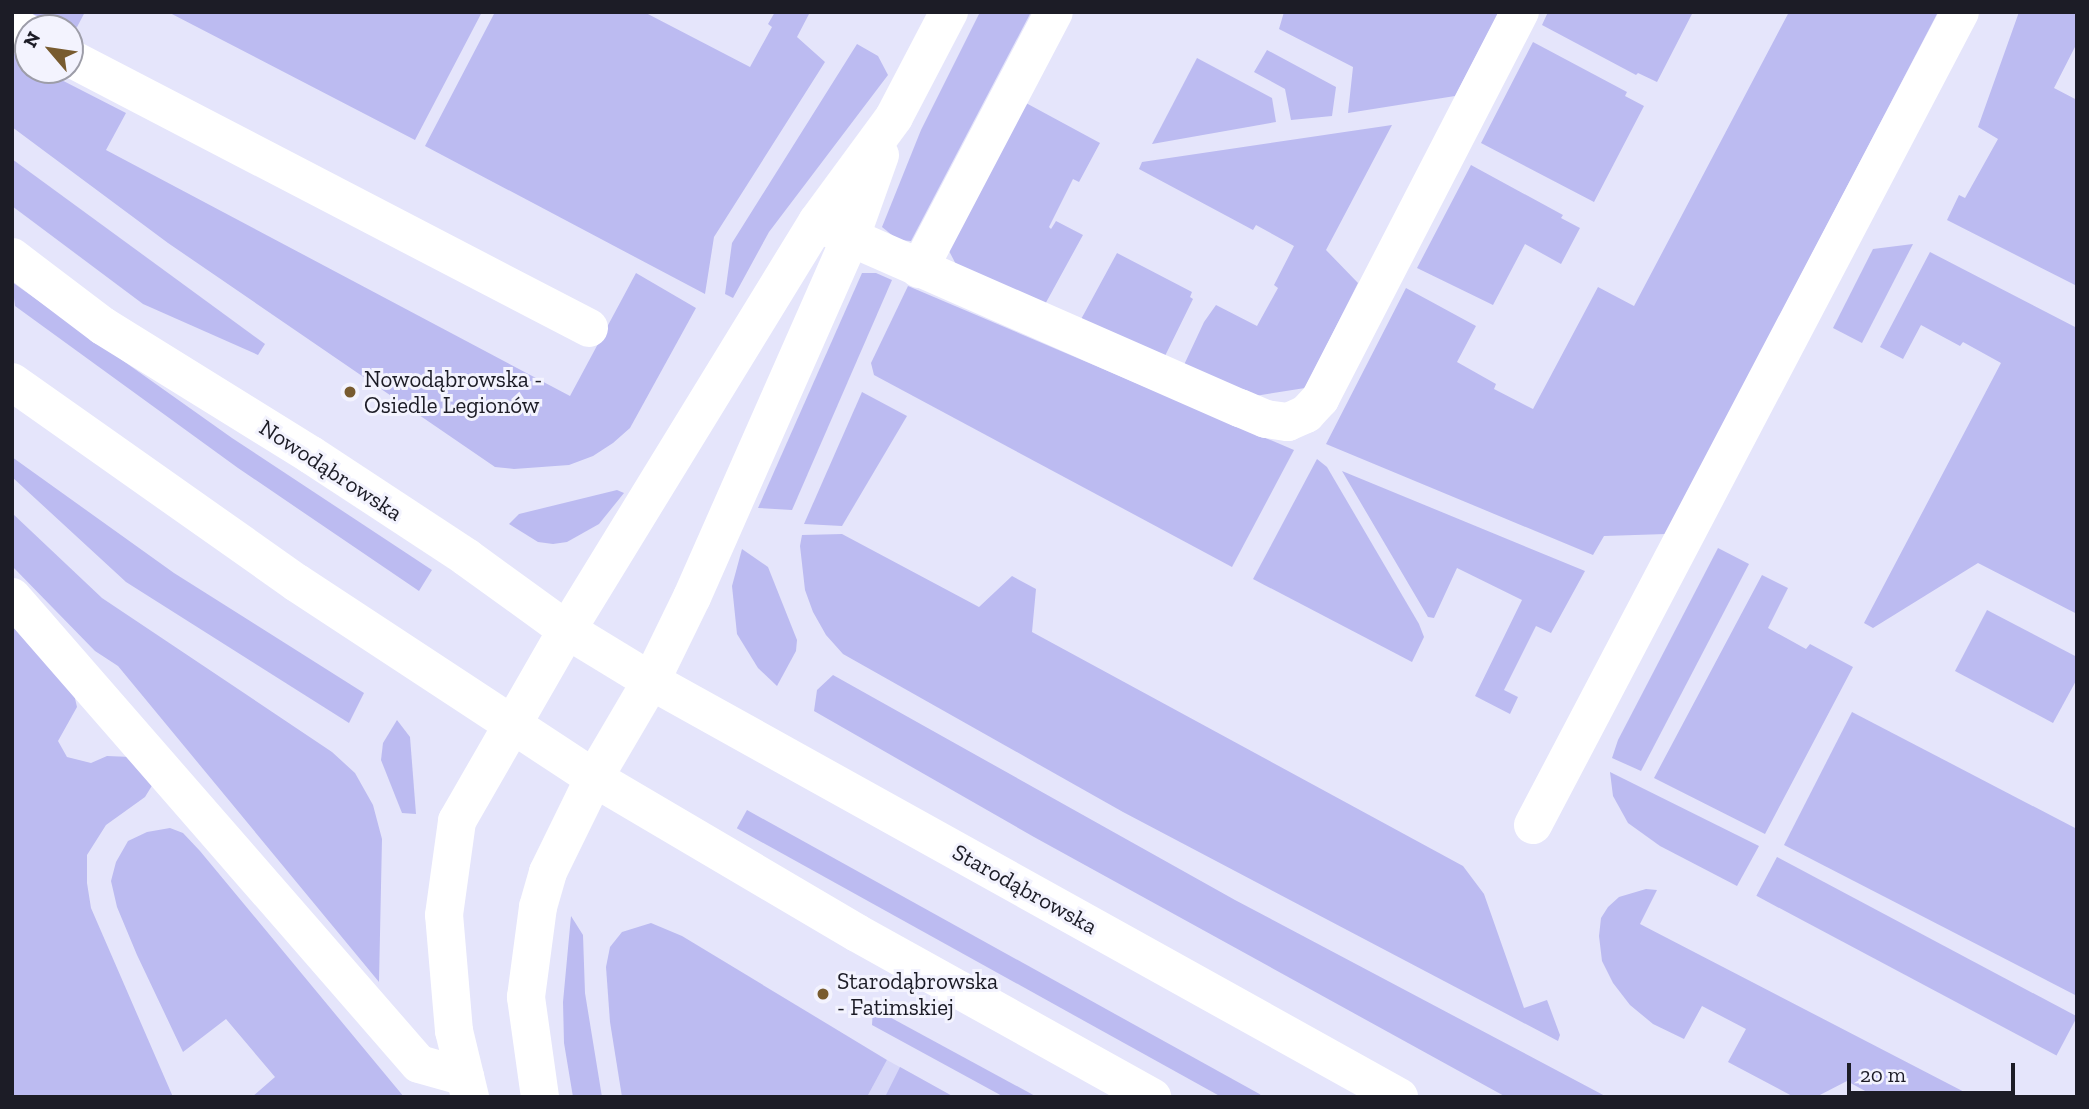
<!DOCTYPE html>
<meta charset="utf-8">
<style>
body{margin:0}
#map{position:relative;width:2089px;height:1109px;overflow:hidden;background:#e5e5fb;font-family:"Zilla Slab",serif}
div>[style]{position:absolute}
[style*='--x']{left:calc(var(--x)*1px);top:calc(var(--y)*1px);width:calc(var(--w)*1px);rotate:calc(var(--a)*1deg)}
.built>*{inset:0;background:#d7d7f8}
.green>*{inset:0;background:#bcbbf1;transform-origin:0 0}
.minor>*{height:38px;margin:-19px;padding:0 19px;transform-origin:19px;border-radius:19px;background:#fff}
.dots>*{width:19px;height:19px;translate:-50% -50%;box-sizing:border-box;border:4px solid #f3f3fe;border-radius:50%}
span{translate:-50% -50%;white-space:nowrap;text-align:center;line-height:1.15;-webkit-text-stroke:6px #f3f3fe;paint-order:stroke}
.poi-label{font-size:23px;color:#1c1c26}
.left{translate:0 -50%;text-align:left}
.street-label{font-size:23px;color:#1c1c26}
.frame{position:absolute;inset:0;border:14px solid #1c1c26;pointer-events:none}
.north{position:absolute;left:14px;top:14px;width:70px;height:70px;box-sizing:border-box;background:#f3f3fe;border:2px solid #9d9da8;border-radius:50%;rotate:299deg;font-size:19px;font-weight:700;line-height:28px;text-align:center;color:#1c1c26}
.north::after{content:'';display:block;margin:auto;width:24px;height:32px;background:#785b2f;clip-path:polygon(50% 0,100% 100%,50% 72%,0 100%)}
.scale{position:absolute;left:1847px;top:1063px;width:168px;height:32px;box-sizing:border-box;border:4px solid #1c1c26;border-top:0;padding-left:9px;font-size:21px;line-height:24px;white-space:nowrap;color:#1c1c26;-webkit-text-stroke:5px #f3f3fe;paint-order:stroke}
</style>
<div id="map">
<div class="built">
<i style="clip-path:polygon(887px 1060px,954px 1097px,867px 1097px)"></i>
</div>
<div class="green">
<i style="clip-path:polygon(28px 12px,85px 12px,77px 27px,54px 23px)"></i>
<i style="clip-path:polygon(168px 12px,353px 14px,482px 12px,415px 140px)"></i>
<i style="clip-path:polygon(495px 12px,644px 12px,750px 67px,772px 27px,768px 24px,775px 12px,809px 14px,797px 37px,825px 62px,714px 237px,705px 294px,425px 146px)"></i>
<i style="clip-path:polygon(980px 12px,1031px 12px,911px 241px,898px 240px,882px 227px,921px 130px)"></i>
<i style="clip-path:polygon(1284px 12px,1499px 12px,1455px 96px,1348px 113px,1353px 67px,1279px 29px)"></i>
<i style="clip-path:polygon(1548px 12px,1693px 12px,1657px 82px,1638px 73px,1636px 75px,1542px 25px)"></i>
<i style="clip-path:polygon(1789px 12px,1938px 12px,1666px 534px,1604px 536px,1593px 555px,1326px 444px,1406px 288px,1476px 326px,1457px 362px,1496px 384px,1494px 389px,1533px 409px,1598px 287px,1634px 306px)"></i>
<i style="clip-path:polygon(2019px 12px,2077px 12px,2077px 43px,2054px 88px,2077px 100px,2077px 286px,1947px 220px,1959px 195px,1965px 198px,1998px 139px,1978px 127px)"></i>
<i style="clip-path:polygon(1533px 42px,1627px 92px,1625px 96px,1644px 106px,1594px 202px,1481px 143px)"></i>
<i style="clip-path:polygon(857px 44px,878px 56px,888px 75px,769px 232px,733px 298px,725px 294px,732px 243px)"></i>
<i style="clip-path:polygon(1267px 50px,1336px 87px,1332px 116px,1291px 120px,1285px 89px,1254px 72px)"></i>
<i style="clip-path:polygon(12px 52px,28px 63px,28px 70px,42px 70px,126px 113px,106px 150px,570px 396px,636px 273px,696px 308px,630px 428px,613px 443px,593px 456px,569px 465px,514px 469px,495px 467px,168px 243px,12px 127px)"></i>
<i style="clip-path:polygon(1197px 58px,1272px 98px,1276px 122px,1152px 144px)"></i>
<i style="clip-path:polygon(1026px 103px,1100px 143px,1079px 182px,1073px 179px,1049px 227px,1051px 229px,1056px 221px,1083px 235px,1043px 308px,961px 274px,948px 249px)"></i>
<i style="clip-path:polygon(1392px 125px,1326px 250px,1358px 283px,1305px 388px,1255px 396px,1183px 367px,1204px 322px,1216px 305px,1257px 326px,1278px 288px,1274px 285px,1294px 246px,1256px 225px,1253px 230px,1139px 169px,1142px 162px)"></i>
<i style="clip-path:polygon(12px 159px,265px 344px,258px 355px,143px 304px,12px 206px)"></i>
<i style="clip-path:polygon(1471px 165px,1563px 215px,1561px 218px,1580px 228px,1561px 264px,1525px 244px,1493px 305px,1417px 268px)"></i>
<i style="clip-path:polygon(1913px 244px,1862px 343px,1833px 328px,1873px 249px)"></i>
<i style="clip-path:polygon(1930px 252px,2077px 328px,2077px 614px,1978px 563px,1873px 628px,1864px 623px,2001px 363px,1963px 342px,1960px 346px,1921px 325px,1903px 359px,1880px 347px)"></i>
<i style="clip-path:polygon(1117px 253px,1192px 292px,1190px 297px,1193px 299px,1164px 358px,1079px 323px)"></i>
<i style="clip-path:polygon(862px 273px,876px 273px,892px 280px,792px 510px,758px 508px)"></i>
<i style="clip-path:polygon(12px 282px,232px 438px,432px 570px,419px 591px,238px 468px,15px 306px)"></i>
<i style="clip-path:polygon(908px 286px,1294px 450px,1232px 567px,874px 375px,871px 363px)"></i>
<i style="clip-path:polygon(862px 392px,907px 416px,842px 526px,804px 524px)"></i>
<i style="clip-path:polygon(12px 457px,174px 573px,364px 693px,349px 723px,126px 582px,12px 477px)"></i>
<i style="clip-path:polygon(1317px 459px,1327px 467px,1419px 624px,1424px 637px,1412px 662px,1253px 579px)"></i>
<i style="clip-path:polygon(1342px 471px,1585px 571px,1551px 633px,1536px 626px,1504px 690px,1518px 697px,1510px 714px,1475px 696px,1522px 600px,1457px 568px,1434px 618px,1428px 617px)"></i>
<i style="clip-path:polygon(617px 490px,624px 493px,599px 524px,567px 542px,553px 544px,538px 542px,509px 524px,519px 514px)"></i>
<i style="clip-path:polygon(12px 513px,102px 598px,332px 752px,355px 773px,373px 805px,382px 839px,379px 982px,118px 666px,95px 651px,12px 566px)"></i>
<i style="clip-path:polygon(842px 534px,979px 607px,1012px 576px,1036px 589px,1032px 632px,1463px 866px,1484px 894px,1524px 1008px,1547px 1000px,1560px 1035px,1558px 1041px,1123px 812px,843px 654px,826px 635px,813px 612px,805px 590px,800px 546px,802px 535px)"></i>
<i style="clip-path:polygon(1718px 548px,1749px 564px,1641px 771px,1612px 758px,1618px 740px)"></i>
<i style="clip-path:polygon(742px 549px,768px 567px,797px 640px,796px 651px,777px 686px,758px 668px,737px 634px,732px 586px)"></i>
<i style="clip-path:polygon(1762px 575px,1788px 588px,1768px 628px,1806px 649px,1810px 644px,1853px 667px,1765px 834px,1654px 778px)"></i>
<i style="clip-path:polygon(1987px 610px,2077px 657px,2077px 679px,2053px 723px,1955px 671px)"></i>
<i style="clip-path:polygon(12px 621px,74px 694px,77px 707px,58px 741px,67px 757px,91px 763px,107px 756px,131px 757px,153px 784px,145px 797px,106px 825px,87px 855px,87px 883px,91px 908px,173px 1097px,12px 1097px)"></i>
<i style="clip-path:polygon(833px 675px,1235px 900px,1607px 1097px,1506px 1097px,1034px 837px,814px 711px,817px 690px)"></i>
<i style="clip-path:polygon(1852px 712px,2077px 829px,2077px 996px,1784px 845px)"></i>
<i style="clip-path:polygon(397px 720px,410px 737px,416px 814px,402px 813px,381px 760px,383px 743px)"></i>
<i style="clip-path:polygon(1610px 772px,1759px 846px,1737px 886px,1660px 846px,1628px 823px,1613px 796px)"></i>
<i style="left:747px;top:810px;width:587px;height:21px;rotate:29deg"></i>
<i style="clip-path:polygon(170px 828px,183px 833px,200px 851px,404px 1097px,252px 1097px,275px 1077px,226px 1019px,183px 1052px,137px 955px,117px 907px,111px 881px,116px 862px,128px 841px,147px 832px)"></i>
<i style="left:1777px;top:857px;width:340px;height:44px;rotate:28deg"></i>
<i style="clip-path:polygon(1646px 889px,1657px 890px,1640px 924px,1974px 1097px,1876px 1097px,1847px 1081px,1816px 1097px,1794px 1097px,1728px 1062px,1746px 1029px,1702px 1006px,1684px 1039px,1653px 1024px,1630px 1005px,1613px 983px,1602px 961px,1599px 936px,1601px 918px,1608px 907px,1619px 897px)"></i>
<i style="clip-path:polygon(571px 916px,583px 935px,585px 993px,602px 1097px,573px 1097px,564px 1043px,563px 1002px)"></i>
<i style="clip-path:polygon(651px 923px,682px 936px,887px 1060px,867px 1097px,622px 1097px,610px 1022px,606px 967px,610px 947px,622px 932px)"></i>
<i style="clip-path:polygon(873px 1008px,1037px 1097px,1004px 1097px,872px 1025px)"></i>
<i style="clip-path:polygon(900px 1067px,954px 1097px,885px 1097px)"></i>
</div>
<div class="minor">
<i style="--x:12;--y:23;--w:19;--a:35"></i>
<i style="--x:70;--y:58;--w:585;--a:27.48"></i>
<i style="--x:829;--y:228;--w:449;--a:23.7"></i>
<i style="--x:1240;--y:408;--w:28;--a:23"></i>
<i style="--x:1266;--y:419;--w:22;--a:8"></i>
<i style="--x:1288;--y:422;--w:20;--a:-24"></i>
<i style="--x:1306;--y:414;--w:21;--a:-47"></i>
<i style="--x:1320;--y:399;--w:436;--a:-62.7"></i>
<i style="--x:12;--y:257;--w:114;--a:37.2"></i>
<i style="--x:103;--y:326;--w:245;--a:31.8"></i>
<i style="--x:311;--y:455;--w:186;--a:33.3"></i>
<i style="--x:466;--y:557;--w:125;--a:35.9"></i>
<i style="--x:567;--y:630;--w:98;--a:31.3"></i>
<i style="--x:651;--y:681;--w:856;--a:29.08"></i>
<i style="--x:919;--y:269;--w:290;--a:-62.3"></i>
<i style="--x:12;--y:382;--w:349;--a:35.2"></i>
<i style="--x:297;--y:583;--w:355;--a:33.3"></i>
<i style="--x:594;--y:778;--w:305;--a:30.5"></i>
<i style="--x:857;--y:933;--w:338;--a:29.1"></i>
<i style="--x:12;--y:597;--w:619;--a:48.93"></i>
<i style="--x:419;--y:1064;--w:48;--a:15.8"></i>
<i style="--x:1533;--y:825;--w:918;--a:-62.29"></i>
<i style="--x:470;--y:1097;--w:68;--a:-103.6"></i>
<i style="--x:454;--y:1031;--w:116;--a:-94.9"></i>
<i style="--x:444;--y:915;--w:95;--a:-82.1"></i>
<i style="--x:457;--y:821;--w:220;--a:-60.1"></i>
<i style="--x:567;--y:630;--w:479;--a:-58.5"></i>
<i style="--x:817;--y:222;--w:130;--a:-53.7"></i>
<i style="--x:894;--y:117;--w:119;--a:-62.4"></i>
<i style="--x:540;--y:1097;--w:101;--a:-98"></i>
<i style="--x:526;--y:997;--w:91;--a:-82.4"></i>
<i style="--x:538;--y:907;--w:36;--a:-74"></i>
<i style="--x:548;--y:872;--w:105;--a:-63.9"></i>
<i style="--x:594;--y:778;--w:113;--a:-59.6"></i>
<i style="--x:651;--y:681;--w:93;--a:-64"></i>
<i style="--x:692;--y:597;--w:391;--a:-66.2"></i>
<i style="--x:850;--y:239;--w:89;--a:-70.3"></i>
</div>
<div class="dots">
<i style="left:350px;top:392px;background:#785b2f"></i>
<i style="left:823px;top:994px;background:#785b2f"></i>
</div>
<div class="poi-label">
<span class="left" style="left:364px;top:392px">Nowodąbrowska -<br>Osiedle Legionów</span>
<span class="left" style="left:837px;top:994px">Starodąbrowska<br>- Fatimskiej</span>
</div>
<div class="street-label">
<span style="left:331px;top:470px;rotate:33deg">Nowodąbrowska</span>
<span style="left:1025px;top:889px;rotate:29deg">Starodąbrowska</span>
</div>
<div class="frame"></div>
<div class="north">N</div>
<div class="scale">20 m</div>
</div>
